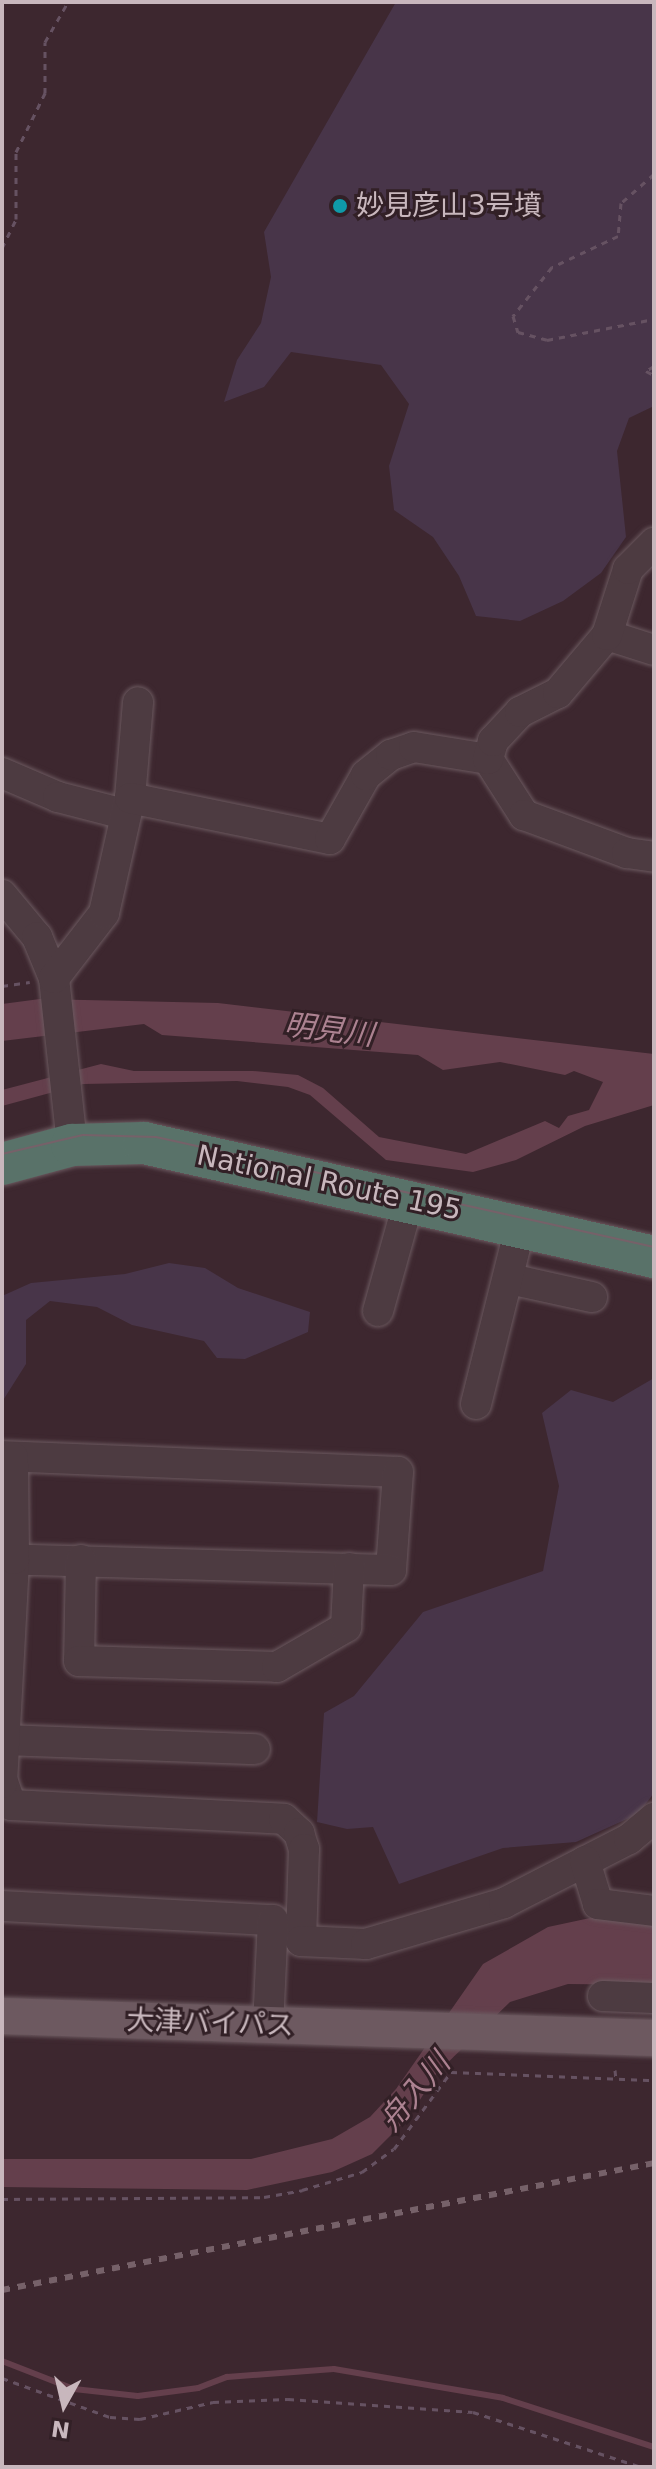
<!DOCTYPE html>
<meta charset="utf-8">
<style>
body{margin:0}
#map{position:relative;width:656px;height:2469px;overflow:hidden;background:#3d272f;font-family:"DejaVu Sans","Noto Sans JP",sans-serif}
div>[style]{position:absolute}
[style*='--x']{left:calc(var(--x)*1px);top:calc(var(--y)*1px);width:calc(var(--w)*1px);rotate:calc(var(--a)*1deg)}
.green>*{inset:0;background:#483549}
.water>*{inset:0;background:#643f4c}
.stream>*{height:6px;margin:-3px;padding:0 3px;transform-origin:3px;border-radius:3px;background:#643f4c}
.path>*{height:3px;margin-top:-1.5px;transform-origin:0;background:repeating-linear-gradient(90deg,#665262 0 6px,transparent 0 12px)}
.roads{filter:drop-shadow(0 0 2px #6b595f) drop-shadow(0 0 2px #6b595f)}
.minor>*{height:30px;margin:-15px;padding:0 15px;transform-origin:15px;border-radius:15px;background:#4d3b41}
.major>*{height:36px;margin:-18px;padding:0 18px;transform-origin:18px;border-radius:18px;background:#6d5960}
.highway>*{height:42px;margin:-21px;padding:0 21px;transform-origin:21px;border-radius:21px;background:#597269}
.tram>*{height:2px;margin:-1px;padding:0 1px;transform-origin:1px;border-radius:1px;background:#766169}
.rail>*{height:6px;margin-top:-3px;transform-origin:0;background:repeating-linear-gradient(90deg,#766169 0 8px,transparent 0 16px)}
.dots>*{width:22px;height:22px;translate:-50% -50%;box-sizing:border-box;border:4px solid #322026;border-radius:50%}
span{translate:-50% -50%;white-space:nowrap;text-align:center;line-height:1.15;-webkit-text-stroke:6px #322026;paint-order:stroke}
.poi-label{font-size:28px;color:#c8b7bd}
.left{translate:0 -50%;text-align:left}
.street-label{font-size:28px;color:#c8b7bd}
.water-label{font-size:30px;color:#ac8291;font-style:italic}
.frame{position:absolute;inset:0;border:4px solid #c8b7bd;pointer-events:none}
.north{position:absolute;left:24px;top:2365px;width:80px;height:80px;-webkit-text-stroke:6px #322026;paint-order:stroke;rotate:188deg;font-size:22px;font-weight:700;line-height:32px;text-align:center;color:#c8b7bd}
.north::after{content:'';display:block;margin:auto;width:28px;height:36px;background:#c8b7bd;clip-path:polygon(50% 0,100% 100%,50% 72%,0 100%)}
</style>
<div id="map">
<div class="green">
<i style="clip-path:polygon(396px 2px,654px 2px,654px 406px,629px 418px,617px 451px,626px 537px,601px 573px,563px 601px,520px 621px,476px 616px,459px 576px,433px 537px,394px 510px,389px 466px,409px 404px,381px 365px,291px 352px,264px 387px,224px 402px,237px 360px,261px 323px,271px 277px,264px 232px)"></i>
<i style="clip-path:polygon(169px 1263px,205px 1268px,238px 1288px,310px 1312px,308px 1332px,245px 1359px,217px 1358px,204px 1341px,132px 1325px,97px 1307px,50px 1301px,26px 1320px,26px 1364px,2px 1402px,2px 1296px,31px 1283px,125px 1274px)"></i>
<i style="clip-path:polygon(654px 1378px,654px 1793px,638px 1814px,576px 1842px,503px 1848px,399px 1884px,373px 1827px,347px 1829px,317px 1822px,324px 1713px,354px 1696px,423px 1612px,543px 1571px,559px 1486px,542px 1413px,571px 1390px,613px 1402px)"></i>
</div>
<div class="water">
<i style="clip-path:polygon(40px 999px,218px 1003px,654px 1054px,654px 1105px,585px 1126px,516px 1160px,473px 1172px,386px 1160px,310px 1095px,288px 1087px,237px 1081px,83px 1084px,2px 1106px,2px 1090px,101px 1064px,134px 1071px,253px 1071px,298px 1075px,323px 1088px,379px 1137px,466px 1154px,545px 1121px,559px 1128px,568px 1116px,589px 1110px,603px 1082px,574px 1071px,565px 1075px,500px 1062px,443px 1070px,418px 1055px,162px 1035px,144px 1024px,2px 1041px,2px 1004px)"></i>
<i style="clip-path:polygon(590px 1918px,654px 1923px,654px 1985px,568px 1984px,510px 2002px,436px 2074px,410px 2116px,372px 2154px,332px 2172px,247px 2190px,2px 2187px,2px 2159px,251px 2159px,332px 2139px,370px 2117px,396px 2089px,483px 1964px,548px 1927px)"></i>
</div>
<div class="stream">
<i style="--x:2;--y:2361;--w:77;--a:21.3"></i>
<i style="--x:74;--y:2389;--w:64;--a:6.2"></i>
<i style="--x:138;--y:2396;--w:61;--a:-7.6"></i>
<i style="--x:198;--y:2388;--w:31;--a:-21"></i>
<i style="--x:227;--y:2377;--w:107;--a:-4.3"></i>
<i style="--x:334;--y:2369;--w:171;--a:9.7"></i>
<i style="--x:503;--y:2398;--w:159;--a:18"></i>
</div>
<div class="path">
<i style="--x:654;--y:174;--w:44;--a:138.7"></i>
<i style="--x:621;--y:203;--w:33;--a:95"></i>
<i style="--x:618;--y:236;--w:73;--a:154.8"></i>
<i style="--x:552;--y:267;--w:63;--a:128.5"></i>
<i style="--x:513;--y:316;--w:17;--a:73"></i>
<i style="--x:518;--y:332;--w:30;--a:15"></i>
<i style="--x:547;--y:340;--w:109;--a:-11.1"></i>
<i style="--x:2;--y:248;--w:32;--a:-64"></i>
<i style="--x:16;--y:219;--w:67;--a:-90"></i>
<i style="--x:16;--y:152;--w:66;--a:-63.8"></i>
<i style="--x:45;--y:93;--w:51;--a:-90"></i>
<i style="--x:45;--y:42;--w:46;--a:-60.1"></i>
<i style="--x:654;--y:366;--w:9;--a:148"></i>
<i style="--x:646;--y:371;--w:9;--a:27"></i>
<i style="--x:2;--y:986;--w:28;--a:-8"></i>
<i style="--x:615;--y:2070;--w:10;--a:84"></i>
<i style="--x:2;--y:2199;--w:262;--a:-0.4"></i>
<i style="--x:264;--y:2197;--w:39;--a:-10"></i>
<i style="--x:302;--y:2190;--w:63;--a:-16.7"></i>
<i style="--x:362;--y:2172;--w:39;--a:-36"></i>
<i style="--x:394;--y:2149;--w:96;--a:-53.5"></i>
<i style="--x:451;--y:2072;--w:203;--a:2.3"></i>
<i style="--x:2;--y:2378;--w:115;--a:19.9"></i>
<i style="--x:110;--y:2417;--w:30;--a:4"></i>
<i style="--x:140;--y:2419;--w:75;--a:-13.1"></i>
<i style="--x:213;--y:2402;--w:75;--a:-2.3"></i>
<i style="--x:288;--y:2399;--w:185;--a:4"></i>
<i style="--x:473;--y:2412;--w:177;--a:18.1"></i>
</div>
<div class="roads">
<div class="minor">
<i style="--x:607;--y:635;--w:49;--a:17.7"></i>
<i style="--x:488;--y:759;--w:67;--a:57.3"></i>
<i style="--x:524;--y:815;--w:110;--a:20.3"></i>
<i style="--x:627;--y:853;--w:27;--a:8"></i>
<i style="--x:2;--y:773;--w:61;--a:23.2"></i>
<i style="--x:58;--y:797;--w:68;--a:14.4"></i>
<i style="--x:130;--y:798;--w:96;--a:-85.2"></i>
<i style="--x:2;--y:895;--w:55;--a:50.2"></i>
<i style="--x:37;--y:937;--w:44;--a:67.5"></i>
<i style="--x:54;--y:978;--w:168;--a:83.8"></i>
<i style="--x:54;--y:978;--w:82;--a:-52.4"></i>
<i style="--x:104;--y:913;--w:118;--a:-77.3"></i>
<i style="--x:130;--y:798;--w:204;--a:11.6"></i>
<i style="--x:330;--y:839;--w:73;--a:-60.6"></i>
<i style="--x:366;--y:775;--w:32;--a:-39"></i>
<i style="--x:391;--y:755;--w:24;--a:-19"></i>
<i style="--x:414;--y:747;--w:75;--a:9.2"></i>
<i style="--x:488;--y:759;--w:19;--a:-74"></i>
<i style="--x:493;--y:741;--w:40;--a:-47"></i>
<i style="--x:520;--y:712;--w:42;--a:-26.6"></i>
<i style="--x:558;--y:693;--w:76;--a:-49.8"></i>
<i style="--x:607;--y:635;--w:69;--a:-72.3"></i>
<i style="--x:628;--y:569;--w:37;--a:-45"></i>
<i style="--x:510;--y:1279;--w:84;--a:12.4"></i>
<i style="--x:378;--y:1311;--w:115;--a:-74.4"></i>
<i style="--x:476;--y:1404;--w:186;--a:-76"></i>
<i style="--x:2;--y:1456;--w:396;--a:2.3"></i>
<i style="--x:398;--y:1472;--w:98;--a:94.1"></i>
<i style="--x:391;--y:1570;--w:389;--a:-178.4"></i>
<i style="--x:81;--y:1560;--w:101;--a:91.1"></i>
<i style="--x:79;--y:1661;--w:198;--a:1.7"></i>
<i style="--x:277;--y:1667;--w:80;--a:-30.1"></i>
<i style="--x:346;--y:1627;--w:59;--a:-87.1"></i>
<i style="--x:5;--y:1740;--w:250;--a:2.1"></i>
<i style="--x:3;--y:1782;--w:24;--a:71"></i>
<i style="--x:11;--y:1805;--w:273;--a:2.9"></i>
<i style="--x:284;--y:1819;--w:21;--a:43"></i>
<i style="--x:299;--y:1833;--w:17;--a:73"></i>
<i style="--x:304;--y:1849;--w:92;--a:91.9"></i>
<i style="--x:301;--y:1941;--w:65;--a:2.6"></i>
<i style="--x:366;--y:1944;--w:144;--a:-16.5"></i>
<i style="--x:504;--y:1903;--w:140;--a:-27.1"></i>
<i style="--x:629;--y:1839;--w:33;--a:-40"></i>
<i style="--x:2;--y:1783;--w:224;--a:-86.9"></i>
<i style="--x:14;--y:1559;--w:102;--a:-90.6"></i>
<i style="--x:585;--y:1861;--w:45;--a:73.2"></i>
<i style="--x:598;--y:1904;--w:56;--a:7.1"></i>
<i style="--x:2;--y:1906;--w:271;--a:3"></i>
<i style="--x:273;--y:1920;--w:105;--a:92.7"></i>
<i style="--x:603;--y:1996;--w:51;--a:2.2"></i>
</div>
<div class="major">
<i style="--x:2;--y:2016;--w:652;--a:1.93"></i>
</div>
<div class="highway">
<i style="--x:2;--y:1164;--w:73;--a:-15.2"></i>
<i style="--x:72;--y:1145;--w:72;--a:-1.6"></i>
<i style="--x:144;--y:1143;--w:523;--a:12.6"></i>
</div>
</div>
<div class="tram">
<i style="--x:2;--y:1154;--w:83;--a:-13.2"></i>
<i style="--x:83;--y:1135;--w:73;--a:1.6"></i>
<i style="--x:156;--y:1137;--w:510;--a:12.46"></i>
</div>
<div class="rail">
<i style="--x:2;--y:2290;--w:664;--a:-11.02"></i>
</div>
<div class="dots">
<i style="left:340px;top:206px;background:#0f9aa8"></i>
</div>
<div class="poi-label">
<span class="left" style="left:356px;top:206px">妙見彦山3号墳</span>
</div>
<div class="street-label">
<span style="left:329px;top:1183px;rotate:12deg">National Route 195</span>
<span style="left:210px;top:2023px;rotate:2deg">大津バイパス</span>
</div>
<div class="water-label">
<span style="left:329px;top:1030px;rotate:7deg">明見川</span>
<span style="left:415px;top:2092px;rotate:-50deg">舟入川</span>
</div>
<div class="frame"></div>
<div class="north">N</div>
</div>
